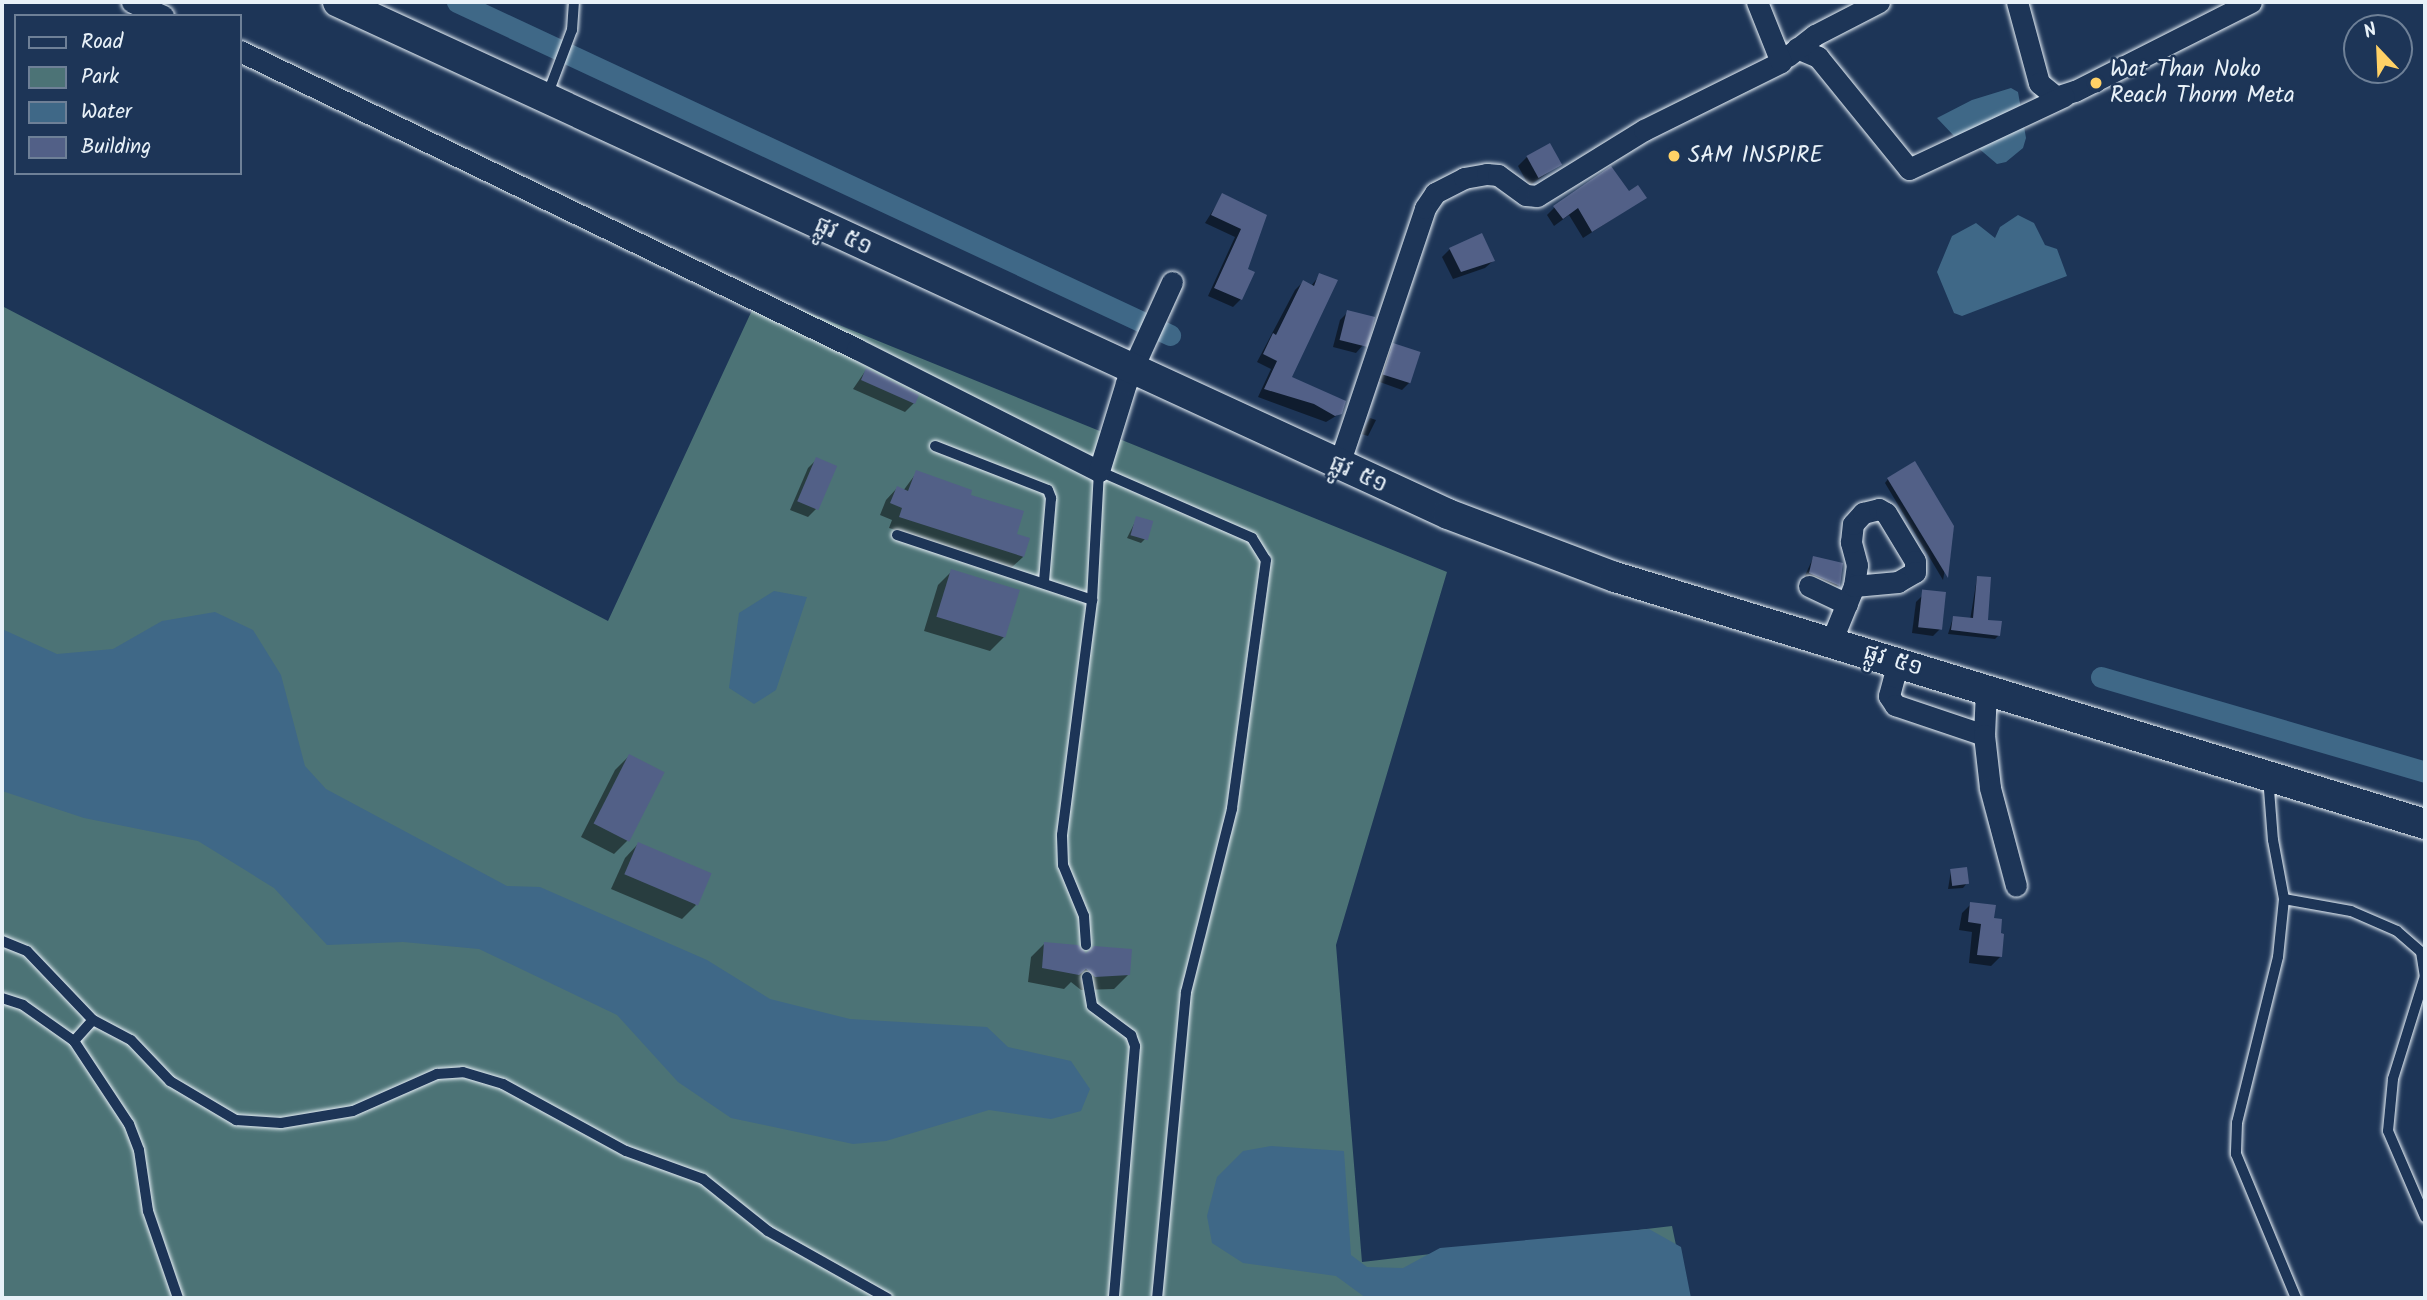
<!DOCTYPE html>
<meta charset="utf-8">
<style>
body{margin:0}
#map{position:relative;width:2427px;height:1300px;overflow:hidden;background:#1d3557;font-family:Kalam,"Noto Sans Khmer",sans-serif}
div>[style]{position:absolute}
[style*='--x']{left:calc(var(--x)*1px);top:calc(var(--y)*1px);width:calc(var(--w)*1px);rotate:calc(var(--a)*1deg)}
.green>*{inset:0;background:#4c7376}
.water>*{inset:0;background:#3f6887}
.shadow>*{inset:0;background:#0007}
.canal>*{height:21px;margin:-10.5px;padding:0 10.5px;transform-origin:10.5px;border-radius:10.5px;background:#3f6887}
.building>*{inset:0;background:#526087;transform-origin:0 0}
.roads{filter:drop-shadow(0 0 2px #e8f1f8) drop-shadow(0 0 2px #e8f1f8)}
.lane>*{height:10px;margin:-5px;padding:0 5px;transform-origin:5px;border-radius:5px;background:#1d3557}
.street>*{height:21px;margin:-10.5px;padding:0 10.5px;transform-origin:10.5px;border-radius:10.5px;background:#1d3557}
.secondary>*{height:30px;margin:-15px;padding:0 15px;transform-origin:15px;border-radius:15px;background:#1d3557}
.dots>*{width:19px;height:19px;translate:-50% -50%;box-sizing:border-box;border:4px solid #1d3557;border-radius:50%}
span{translate:-50% -50%;white-space:nowrap;text-align:center;line-height:1.15;-webkit-text-stroke:5px #1d3557;paint-order:stroke}
.poi-label{font-size:23px;color:#e8f1f8}
.left{translate:0 -50%;text-align:left}
.street-label{font-size:23px;color:#e8f1f8}
.frame{position:absolute;inset:0;border:4px solid #e8f1f8;pointer-events:none}
.legend{position:absolute;left:14px;top:14px;width:228px;height:161px;box-sizing:border-box;background:#1d3557;border:2px solid #6e8097;margin:0;padding:9px 12px;list-style:none;font-size:21px;color:#e8f1f8}
.legend li{display:flex;align-items:center;gap:14px;height:35px}
.legend b{width:35px;border:2px solid #6e8097}
.north{position:absolute;left:2343px;top:14px;width:70px;height:70px;box-sizing:border-box;background:#1d3557;border:2px solid #6e8097;border-radius:50%;rotate:337deg;font-size:19px;font-weight:700;line-height:28px;text-align:center;color:#e8f1f8}
.north::after{content:'';display:block;margin:auto;width:24px;height:32px;background:#ffd166;clip-path:polygon(50% 0,100% 100%,50% 72%,0 100%)}
</style>
<div id="map">
<div class="green">
<i style="clip-path:polygon(760px 293px,1447px 572px,1336px 945px,1362px 1262px,1672px 1226px,1687px 1298px,2px 1298px,2px 306px,608px 621px)"></i>
</div>
<div class="water">
<i style="clip-path:polygon(2011px 88px,2018px 92px,2026px 138px,2023px 148px,2006px 162px,1997px 164px,1970px 141px,1954px 136px,1937px 118px,1972px 100px)"></i>
<i style="clip-path:polygon(2018px 215px,2034px 223px,2045px 245px,2057px 249px,2067px 276px,1962px 316px,1954px 313px,1937px 272px,1952px 236px,1976px 223px,1995px 238px,2000px 227px)"></i>
<i style="clip-path:polygon(774px 591px,807px 597px,776px 690px,754px 704px,729px 688px,739px 613px)"></i>
<i style="clip-path:polygon(215px 612px,253px 630px,281px 675px,305px 766px,326px 789px,507px 886px,540px 887px,707px 960px,770px 999px,850px 1019px,987px 1027px,1008px 1047px,1071px 1061px,1090px 1089px,1081px 1111px,1051px 1119px,989px 1110px,886px 1141px,853px 1144px,731px 1118px,678px 1082px,617px 1015px,479px 949px,403px 942px,327px 945px,274px 888px,198px 841px,84px 818px,2px 791px,2px 629px,57px 654px,113px 649px,162px 621px)"></i>
<i style="clip-path:polygon(1271px 1146px,1344px 1151px,1351px 1255px,1367px 1267px,1403px 1268px,1440px 1248px,1649px 1229px,1681px 1247px,1691px 1298px,1366px 1298px,1336px 1276px,1243px 1263px,1212px 1243px,1207px 1216px,1217px 1177px,1243px 1151px)"></i>
</div>
<div class="shadow">
<i style="clip-path:polygon(1527px 157px,1559px 165px,1529px 186px,1518px 166px)"></i>
<i style="clip-path:polygon(1628px 194px,1645px 198px,1583px 238px,1569px 215px,1554px 226px,1547px 215px,1555px 207px)"></i>
<i style="clip-path:polygon(1222px 196px,1265px 216px,1246px 270px,1241px 299px,1233px 307px,1208px 296px,1235px 237px,1205px 223px)"></i>
<i style="clip-path:polygon(1450px 249px,1493px 261px,1485px 268px,1453px 279px,1442px 257px)"></i>
<i style="clip-path:polygon(1320px 275px,1290px 378px,1341px 413px,1326px 422px,1258px 397px,1271px 369px,1257px 362px,1295px 290px,1303px 282px,1311px 286px)"></i>
<i style="clip-path:polygon(1348px 312px,1363px 345px,1356px 353px,1333px 347px,1340px 320px)"></i>
<i style="clip-path:polygon(1394px 345px,1410px 382px,1402px 390px,1377px 381px,1386px 353px)"></i>
<i style="clip-path:polygon(866px 370px,914px 403px,905px 412px,853px 389px)"></i>
<i style="clip-path:polygon(1370px 418px,1376px 420px,1368px 436px,1361px 434px)"></i>
<i style="clip-path:polygon(817px 459px,817px 508px,808px 517px,790px 510px,808px 468px)"></i>
<i style="clip-path:polygon(917px 472px,1015px 535px,1023px 557px,1011px 568px,889px 528px,892px 520px,880px 515px,886px 500px,897px 488px,903px 491px)"></i>
<i style="clip-path:polygon(1888px 479px,1953px 527px,1943px 580px,1885px 483px)"></i>
<i style="clip-path:polygon(1137px 518px,1145px 539px,1141px 543px,1127px 538px)"></i>
<i style="clip-path:polygon(1813px 558px,1838px 585px,1832px 591px,1803px 580px)"></i>
<i style="clip-path:polygon(952px 571px,1004px 637px,990px 651px,924px 631px,938px 585px)"></i>
<i style="clip-path:polygon(1977px 578px,1986px 621px,1999px 635px,1995px 639px,1948px 634px,1953px 618px,1970px 620px)"></i>
<i style="clip-path:polygon(1923px 595px,1940px 629px,1933px 636px,1912px 633px,1916px 602px)"></i>
<i style="clip-path:polygon(629px 756px,663px 773px,628px 840px,614px 854px,581px 837px,615px 770px)"></i>
<i style="clip-path:polygon(638px 844px,696px 905px,682px 919px,611px 889px,625px 858px)"></i>
<i style="clip-path:polygon(1951px 871px,1967px 883px,1963px 888px,1948px 889px)"></i>
<i style="clip-path:polygon(1971px 904px,1992px 919px,2001px 956px,1991px 966px,1969px 963px,1972px 932px,1959px 930px,1962px 913px)"></i>
<i style="clip-path:polygon(1045px 943px,1086px 955px,1128px 975px,1114px 989px,1081px 990px,1071px 982px,1064px 989px,1028px 982px,1031px 957px)"></i>
</div>
<div class="canal">
<i style="--x:457;--y:2;--w:787;--a:25.03"></i>
<i style="--x:2101;--y:677;--w:338;--a:16.3"></i>
</div>
<div class="building">
<i style="left:1550px;top:143px;width:25px;height:27px;rotate:61deg"></i>
<i style="clip-path:polygon(1611px 166px,1629px 191px,1638px 185px,1647px 198px,1592px 232px,1578px 208px,1563px 219px,1553px 206px)"></i>
<i style="clip-path:polygon(1222px 193px,1267px 215px,1248px 269px,1255px 272px,1242px 300px,1214px 288px,1241px 229px,1211px 215px)"></i>
<i style="clip-path:polygon(1482px 233px,1495px 261px,1461px 272px,1449px 248px)"></i>
<i style="clip-path:polygon(1319px 273px,1338px 280px,1292px 377px,1346px 401px,1342px 414px,1335px 416px,1314px 404px,1264px 389px,1277px 361px,1263px 354px,1273px 333px,1276px 335px,1303px 280px,1314px 286px)"></i>
<i style="left:1347px;top:310px;width:29px;height:31px;rotate:14deg"></i>
<i style="left:1393px;top:343px;width:29px;height:33px;rotate:18deg"></i>
<i style="clip-path:polygon(866px 368px,919px 395px,915px 404px,861px 380px)"></i>
<i style="left:816px;top:457px;width:23px;height:48px;rotate:23deg"></i>
<i style="clip-path:polygon(1915px 461px,1954px 526px,1948px 578px,1887px 478px)"></i>
<i style="clip-path:polygon(916px 470px,972px 490px,971px 495px,1024px 511px,1017px 534px,1030px 538px,1024px 557px,899px 517px,902px 508px,890px 503px,897px 486px,908px 491px)"></i>
<i style="left:1136px;top:516px;width:18px;height:20px;rotate:16deg"></i>
<i style="clip-path:polygon(1813px 556px,1843px 563px,1840px 586px,1809px 573px)"></i>
<i style="left:951px;top:569px;width:72px;height:50px;rotate:17deg"></i>
<i style="clip-path:polygon(1977px 576px,1991px 577px,1988px 620px,2002px 621px,2000px 636px,1951px 630px,1953px 616px,1973px 618px)"></i>
<i style="left:1946px;top:592px;width:38px;height:24px;rotate:96deg"></i>
<i style="left:629px;top:754px;width:40px;height:78px;rotate:27deg"></i>
<i style="left:638px;top:842px;width:80px;height:35px;rotate:23deg"></i>
<i style="left:1967px;top:867px;width:17px;height:17px;rotate:83deg"></i>
<i style="clip-path:polygon(1970px 902px,1996px 905px,1994px 918px,2002px 919px,2001px 933px,2004px 934px,2002px 957px,1977px 955px,1981px 924px,1968px 922px)"></i>
<i style="clip-path:polygon(1044px 942px,1078px 945px,1086px 953px,1094px 946px,1132px 949px,1130px 975px,1095px 977px,1086px 969px,1079px 975px,1042px 968px)"></i>
</div>
<div class="roads">
<div class="lane">
<i style="--x:547;--y:96;--w:71;--a:-69.3"></i>
<i style="--x:572;--y:30;--w:28;--a:-86"></i>
<i style="--x:935;--y:446;--w:121;--a:21.3"></i>
<i style="--x:1048;--y:490;--w:9;--a:69"></i>
<i style="--x:1051;--y:498;--w:84;--a:94.8"></i>
<i style="--x:897;--y:535;--w:206;--a:18.4"></i>
<i style="--x:2268;--y:777;--w:63;--a:85.5"></i>
<i style="--x:2273;--y:840;--w:60;--a:79.4"></i>
<i style="--x:2284;--y:899;--w:58;--a:95.9"></i>
<i style="--x:2278;--y:957;--w:171;--a:103.9"></i>
<i style="--x:2237;--y:1123;--w:31;--a:92"></i>
<i style="--x:2236;--y:1154;--w:156;--a:67.4"></i>
<i style="--x:2284;--y:899;--w:68;--a:10.2"></i>
<i style="--x:2351;--y:911;--w:50;--a:23.5"></i>
<i style="--x:2397;--y:931;--w:32;--a:41"></i>
<i style="--x:2421;--y:952;--w:24;--a:81"></i>
<i style="--x:2425;--y:976;--w:108;--a:107.3"></i>
<i style="--x:2393;--y:1079;--w:52;--a:95.5"></i>
<i style="--x:2388;--y:1131;--w:94;--a:66.7"></i>
<i style="--x:2;--y:941;--w:27;--a:22"></i>
<i style="--x:27;--y:951;--w:95;--a:46.3"></i>
<i style="--x:93;--y:1020;--w:43;--a:27.8"></i>
<i style="--x:131;--y:1040;--w:57;--a:46.4"></i>
<i style="--x:170;--y:1081;--w:77;--a:30.6"></i>
<i style="--x:236;--y:1120;--w:45;--a:3.8"></i>
<i style="--x:281;--y:1123;--w:73;--a:-9.5"></i>
<i style="--x:353;--y:1111;--w:92;--a:-23.8"></i>
<i style="--x:437;--y:1074;--w:26;--a:-4"></i>
<i style="--x:463;--y:1072;--w:42;--a:16.7"></i>
<i style="--x:503;--y:1084;--w:140;--a:28.6"></i>
<i style="--x:626;--y:1151;--w:82;--a:20"></i>
<i style="--x:703;--y:1179;--w:83;--a:38.7"></i>
<i style="--x:768;--y:1231;--w:137;--a:29.4"></i>
<i style="--x:1086;--y:945;--w:29;--a:-94"></i>
<i style="--x:1084;--y:916;--w:55;--a:-112.4"></i>
<i style="--x:1063;--y:865;--w:30;--a:-92"></i>
<i style="--x:1062;--y:835;--w:237;--a:-82.7"></i>
<i style="--x:1092;--y:600;--w:129;--a:-86.9"></i>
<i style="--x:1099;--y:471;--w:167;--a:23.6"></i>
<i style="--x:1252;--y:538;--w:26;--a:58"></i>
<i style="--x:1266;--y:560;--w:251;--a:97.8"></i>
<i style="--x:1232;--y:809;--w:189;--a:104.1"></i>
<i style="--x:1186;--y:992;--w:307;--a:95.4"></i>
<i style="--x:1087;--y:977;--w:29;--a:80"></i>
<i style="--x:1092;--y:1006;--w:49;--a:36.6"></i>
<i style="--x:1131;--y:1035;--w:12;--a:70"></i>
<i style="--x:1135;--y:1046;--w:253;--a:94.8"></i>
<i style="--x:2;--y:998;--w:22;--a:18"></i>
<i style="--x:23;--y:1005;--w:62;--a:35.2"></i>
<i style="--x:74;--y:1041;--w:100;--a:56.5"></i>
<i style="--x:129;--y:1124;--w:28;--a:69"></i>
<i style="--x:139;--y:1150;--w:62;--a:81.6"></i>
<i style="--x:148;--y:1211;--w:92;--a:71"></i>
<i style="--x:74;--y:1041;--w:28;--a:-48"></i>
</div>
<div class="street">
<i style="--x:132;--y:2;--w:34;--a:24"></i>
<i style="--x:2017;--y:2;--w:84;--a:74.8"></i>
<i style="--x:2039;--y:83;--w:22;--a:39"></i>
<i style="--x:2056;--y:97;--w:20;--a:-18"></i>
<i style="--x:2075;--y:91;--w:197;--a:-26.8"></i>
<i style="--x:1797;--y:48;--w:23;--a:23"></i>
<i style="--x:1818;--y:57;--w:144;--a:50.9"></i>
<i style="--x:1909;--y:169;--w:171;--a:-25.2"></i>
<i style="--x:240;--y:51;--w:685;--a:25.78"></i>
<i style="--x:857;--y:349;--w:271;--a:26.8"></i>
<i style="--x:1099;--y:471;--w:92;--a:-72.9"></i>
<i style="--x:1126;--y:383;--w:111;--a:-65.5"></i>
<i style="--x:1788;--y:56;--w:34;--a:-38"></i>
<i style="--x:1815;--y:35;--w:72;--a:-27.3"></i>
<i style="--x:1338;--y:467;--w:273;--a:-71.4"></i>
<i style="--x:1425;--y:208;--w:18;--a:-56"></i>
<i style="--x:1435;--y:193;--w:33;--a:-27"></i>
<i style="--x:1464;--y:178;--w:23;--a:-10"></i>
<i style="--x:1487;--y:174;--w:11;--a:5"></i>
<i style="--x:1498;--y:175;--w:34;--a:36"></i>
<i style="--x:1526;--y:195;--w:11;--a:5"></i>
<i style="--x:1537;--y:196;--w:126;--a:-31.7"></i>
<i style="--x:1644;--y:130;--w:153;--a:-26.4"></i>
<i style="--x:1781;--y:62;--w:65;--a:-111.8"></i>
<i style="--x:1809;--y:586;--w:42;--a:25.3"></i>
<i style="--x:1831;--y:642;--w:61;--a:-67.7"></i>
<i style="--x:1854;--y:586;--w:21;--a:-82"></i>
<i style="--x:1857;--y:565;--w:24;--a:-105"></i>
<i style="--x:1851;--y:542;--w:18;--a:-84"></i>
<i style="--x:1853;--y:524;--w:15;--a:-48"></i>
<i style="--x:1863;--y:513;--w:16;--a:-14"></i>
<i style="--x:1879;--y:509;--w:8;--a:30"></i>
<i style="--x:1886;--y:513;--w:56;--a:58.9"></i>
<i style="--x:1915;--y:561;--w:11;--a:90"></i>
<i style="--x:1915;--y:572;--w:20;--a:150"></i>
<i style="--x:1898;--y:582;--w:44;--a:174.8"></i>
<i style="--x:1898;--y:662;--w:35;--a:105"></i>
<i style="--x:1889;--y:696;--w:11;--a:56"></i>
<i style="--x:1895;--y:705;--w:94;--a:18.6"></i>
<i style="--x:1986;--y:690;--w:45;--a:92.5"></i>
<i style="--x:1984;--y:735;--w:53;--a:83.5"></i>
<i style="--x:1990;--y:788;--w:101;--a:75.1"></i>
</div>
<div class="secondary">
<i style="--x:338;--y:2;--w:1222;--a:24.76"></i>
<i style="--x:1448;--y:514;--w:178;--a:20.7"></i>
<i style="--x:1615;--y:577;--w:847;--a:16.96"></i>
</div>
</div>
<div class="dots">
<i style="left:2096px;top:83px;background:#ffd166"></i>
<i style="left:1674px;top:156px;background:#ffd166"></i>
</div>
<div class="poi-label">
<span class="left" style="left:2110px;top:83px">Wat Than Noko<br>Reach Thorm Meta</span>
<span class="left" style="left:1688px;top:156px">SAM INSPIRE</span>
</div>
<div class="street-label">
<span style="left:843px;top:237px;rotate:25deg">ផ្លូវ ៥១</span>
<span style="left:1358px;top:475px;rotate:24deg">ផ្លូវ ៥១</span>
<span style="left:1893px;top:661px;rotate:17deg">ផ្លូវ ៥១</span>
</div>
<div class="frame"></div>
<ul class="legend">
<li><b style="height:9px;background:#1d3557"></b>Road</li>
<li><b style="height:19px;background:#4c7376"></b>Park</li>
<li><b style="height:19px;background:#3f6887"></b>Water</li>
<li><b style="height:19px;background:#526087"></b>Building</li>
</ul>
<div class="north">N</div>
</div>
